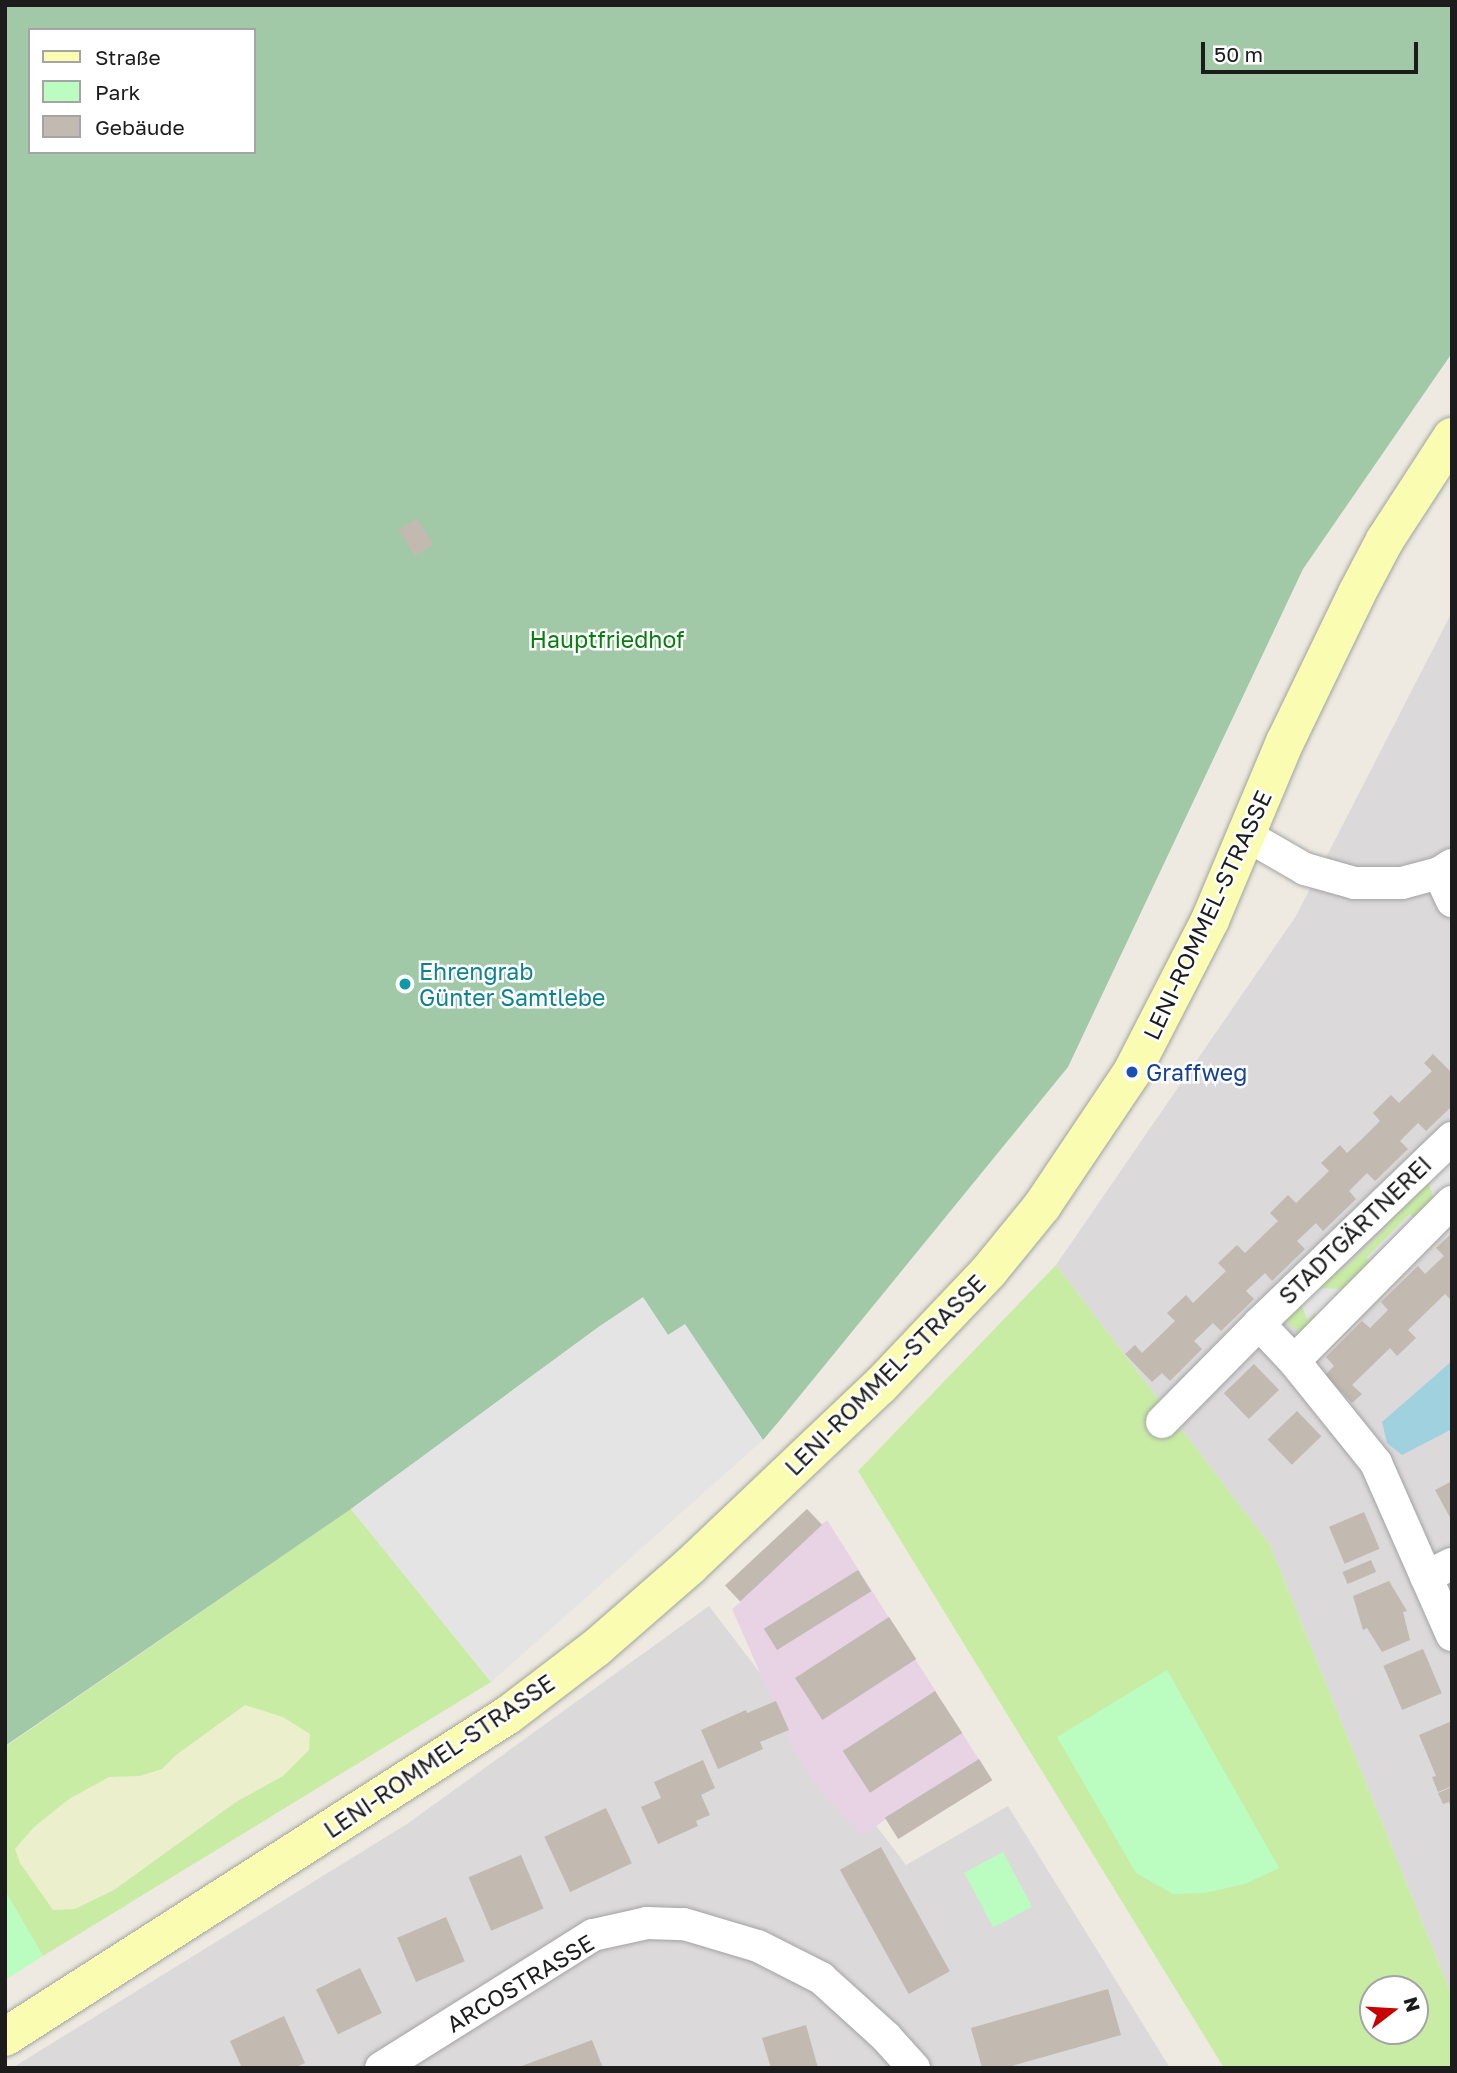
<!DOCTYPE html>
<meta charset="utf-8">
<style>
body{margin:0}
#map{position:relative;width:1457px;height:2073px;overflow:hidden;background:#eeeae1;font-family:"Golos Text",sans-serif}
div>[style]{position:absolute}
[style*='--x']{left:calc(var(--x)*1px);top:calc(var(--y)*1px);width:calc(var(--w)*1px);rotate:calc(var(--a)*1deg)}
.residential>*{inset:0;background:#dbd9d9}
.industrial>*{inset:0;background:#e8d3e4}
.farmland>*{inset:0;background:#ecefcb}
.grass>*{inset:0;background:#c8eca4}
.cemetery>*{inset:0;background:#a1c8a7}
.park>*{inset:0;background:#bbfcc0;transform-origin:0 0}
.parking>*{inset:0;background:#e4e4e4;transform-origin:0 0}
.water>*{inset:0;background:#9fd1df}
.building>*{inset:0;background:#c2b9b1;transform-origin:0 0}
.roads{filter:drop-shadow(0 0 2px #a3a3a3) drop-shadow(0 0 2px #a3a3a3)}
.street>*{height:32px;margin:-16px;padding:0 16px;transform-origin:16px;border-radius:16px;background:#fff}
.secondary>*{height:38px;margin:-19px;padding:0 19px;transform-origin:19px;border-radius:19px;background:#f9fcb1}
.dots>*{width:19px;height:19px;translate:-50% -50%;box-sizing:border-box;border:4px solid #fff;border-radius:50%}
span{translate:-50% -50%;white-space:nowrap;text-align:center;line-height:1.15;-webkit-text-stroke:5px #fff;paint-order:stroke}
.park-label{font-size:23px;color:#067f0f}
.street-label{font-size:23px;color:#1c1c1c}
.culture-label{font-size:23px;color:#0d838f}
.left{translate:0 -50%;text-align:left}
.transit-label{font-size:23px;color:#164399}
.frame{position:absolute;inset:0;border:7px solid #1c1c1c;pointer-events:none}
.legend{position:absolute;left:28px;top:28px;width:228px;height:126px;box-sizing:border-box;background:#fff;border:2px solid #a4a4a4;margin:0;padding:9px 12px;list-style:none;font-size:21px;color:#1c1c1c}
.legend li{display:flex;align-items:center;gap:14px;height:35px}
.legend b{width:35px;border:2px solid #a4a4a4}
.north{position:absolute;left:1359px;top:1975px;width:70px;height:70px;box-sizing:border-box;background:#fff;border:2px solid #a4a4a4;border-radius:50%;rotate:73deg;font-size:19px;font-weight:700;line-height:28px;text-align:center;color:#1c1c1c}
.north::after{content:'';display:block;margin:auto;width:24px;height:32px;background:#c90002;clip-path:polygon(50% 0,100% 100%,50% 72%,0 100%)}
.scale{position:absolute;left:1201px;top:42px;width:217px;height:32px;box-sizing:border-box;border:4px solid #1c1c1c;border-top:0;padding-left:9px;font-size:21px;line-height:24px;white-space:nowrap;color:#1c1c1c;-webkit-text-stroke:5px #fff;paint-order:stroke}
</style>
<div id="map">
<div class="residential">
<i style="clip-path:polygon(1452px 612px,1452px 1996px,1270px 1545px,1056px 1265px,1296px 916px)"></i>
<i style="clip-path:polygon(709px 1606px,906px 1865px,1008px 1806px,1170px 2068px,12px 2068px,407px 1824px)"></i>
</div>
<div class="industrial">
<i style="clip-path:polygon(807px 1509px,822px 1524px,827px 1520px,992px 1780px,899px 1839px,886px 1819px,862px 1836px,817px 1787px,795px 1752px,732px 1609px,741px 1602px,727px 1587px)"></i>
</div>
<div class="farmland">
<i style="clip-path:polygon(245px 1705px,283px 1717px,310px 1733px,310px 1750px,283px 1776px,235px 1802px,114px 1890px,75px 1909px,53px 1910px,20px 1863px,15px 1849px,34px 1827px,69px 1799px,109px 1777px,140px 1776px,162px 1769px,176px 1755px)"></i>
</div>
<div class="grass">
<i style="clip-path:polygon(1426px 1175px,1433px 1196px,1442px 1189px,1444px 1196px,1418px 1222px,1410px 1214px,1367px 1257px,1374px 1265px,1350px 1289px,1310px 1288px,1334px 1263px,1342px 1271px,1388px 1226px,1381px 1218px)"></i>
<i style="clip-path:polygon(evenodd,1056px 1265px,1270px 1545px,1452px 1996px,1452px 2068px,1224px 2068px,858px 1471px,1056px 1265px,1373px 1989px,1415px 1989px,1415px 2031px,1373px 2031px,1373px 1989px)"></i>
<i style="clip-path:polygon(1299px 1297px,1308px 1320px,1315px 1312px,1317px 1320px,1300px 1332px,1286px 1322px,1286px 1314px)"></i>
<i style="clip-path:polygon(evenodd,351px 1509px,491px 1682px,43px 1956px,5px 1891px,5px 1747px,351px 1509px,245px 1705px,283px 1717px,310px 1734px,309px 1750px,283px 1776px,236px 1802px,114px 1890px,75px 1909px,53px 1910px,20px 1863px,15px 1849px,34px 1827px,69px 1799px,109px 1777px,140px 1776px,162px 1769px,176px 1755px,245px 1705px)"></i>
</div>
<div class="cemetery">
<i style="clip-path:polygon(evenodd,5px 5px,1452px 5px,1452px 353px,1303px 569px,1068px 1067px,780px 1420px,763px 1440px,685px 1325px,668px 1335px,643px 1298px,600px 1326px,351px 1509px,5px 1746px,5px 5px,30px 30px,254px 30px,254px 152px,30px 152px,30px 30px)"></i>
</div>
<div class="park">
<i style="clip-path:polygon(1167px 1670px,1279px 1868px,1245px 1884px,1205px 1893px,1173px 1894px,1136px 1873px,1057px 1737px)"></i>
<i style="left:1003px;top:1852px;width:62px;height:44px;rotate:62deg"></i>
<i style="clip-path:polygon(5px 1891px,43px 1956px,5px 1980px)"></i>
</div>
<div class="parking">
<i style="clip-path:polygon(1438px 1163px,1452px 1164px,1452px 1189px,1444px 1196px,1441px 1190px,1433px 1197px,1426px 1175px)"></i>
<i style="left:1410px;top:1214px;width:11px;height:62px;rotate:45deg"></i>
<i style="clip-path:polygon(1309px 1288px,1350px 1289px,1317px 1320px,1315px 1313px,1307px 1320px,1299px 1297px)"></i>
<i style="clip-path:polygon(643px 1297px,668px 1335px,685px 1324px,763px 1440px,491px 1682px,351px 1509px,600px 1326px)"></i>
</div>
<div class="water">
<i style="clip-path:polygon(1452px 1361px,1452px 1429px,1402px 1455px,1387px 1443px,1382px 1422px)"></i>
</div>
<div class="building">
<i style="left:417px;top:518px;width:31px;height:22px;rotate:58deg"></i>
<i style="clip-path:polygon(1433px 1054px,1452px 1073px,1452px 1106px,1426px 1131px,1418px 1123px,1400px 1141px,1408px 1149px,1375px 1181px,1367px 1173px,1349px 1191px,1356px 1199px,1323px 1231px,1316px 1223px,1297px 1241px,1305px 1249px,1272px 1281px,1265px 1273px,1246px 1291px,1254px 1299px,1221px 1331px,1213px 1323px,1194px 1341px,1202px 1349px,1170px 1381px,1162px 1373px,1152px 1382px,1125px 1354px,1135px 1345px,1142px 1353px,1175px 1321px,1167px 1313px,1186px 1295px,1193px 1303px,1226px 1271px,1218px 1263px,1237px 1245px,1245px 1253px,1278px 1221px,1270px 1213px,1288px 1195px,1296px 1203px,1329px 1171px,1321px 1163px,1340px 1145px,1347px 1153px,1364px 1137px,1380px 1121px,1373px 1113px,1391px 1095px,1399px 1103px,1432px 1071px,1424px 1063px)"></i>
<i style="clip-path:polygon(1452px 1233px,1452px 1301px,1445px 1294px,1408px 1330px,1416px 1338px,1397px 1356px,1390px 1348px,1352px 1385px,1362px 1394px,1352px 1403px,1325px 1375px,1334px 1366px,1326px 1357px,1362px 1321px,1370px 1328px,1388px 1310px,1381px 1302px,1418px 1266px,1425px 1274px,1444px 1256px,1436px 1248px)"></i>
<i style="left:1254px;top:1364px;width:36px;height:42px;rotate:46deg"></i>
<i style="left:1297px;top:1411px;width:35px;height:41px;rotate:46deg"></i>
<i style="clip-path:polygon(1452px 1481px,1452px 1521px,1435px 1490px)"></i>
<i style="left:807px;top:1509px;width:22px;height:112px;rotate:47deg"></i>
<i style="left:1364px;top:1512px;width:40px;height:38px;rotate:67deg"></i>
<i style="left:1371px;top:1560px;width:13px;height:31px;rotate:67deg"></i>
<i style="left:858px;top:1570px;width:25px;height:111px;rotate:58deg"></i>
<i style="clip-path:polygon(1389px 1581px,1407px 1611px,1403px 1612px,1410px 1640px,1382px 1652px,1367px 1628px,1363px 1630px,1353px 1596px)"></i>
<i style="left:889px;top:1617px;width:50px;height:112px;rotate:57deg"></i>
<i style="left:1423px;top:1649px;width:48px;height:43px;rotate:67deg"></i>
<i style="left:935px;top:1691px;width:50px;height:110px;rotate:57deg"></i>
<i style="clip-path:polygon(776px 1701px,789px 1730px,760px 1742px,763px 1749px,718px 1769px,701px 1730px,746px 1710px,747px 1713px)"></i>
<i style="clip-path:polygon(1452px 1721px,1452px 1786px,1438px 1792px,1432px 1777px,1436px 1776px,1419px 1735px)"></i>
<i style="left:979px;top:1759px;width:25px;height:111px;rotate:58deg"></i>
<i style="clip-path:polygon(703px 1760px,715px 1788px,701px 1795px,710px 1815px,696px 1821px,698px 1826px,658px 1844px,641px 1807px,661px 1798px,654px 1782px)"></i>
<i style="clip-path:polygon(1452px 1787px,1452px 1809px,1449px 1802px,1443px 1804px,1438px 1793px)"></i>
<i style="left:606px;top:1808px;width:61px;height:68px;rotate:65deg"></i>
<i style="left:881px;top:1847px;width:142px;height:47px;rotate:61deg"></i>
<i style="left:521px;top:1855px;width:58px;height:57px;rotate:67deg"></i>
<i style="left:446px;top:1917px;width:48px;height:53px;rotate:67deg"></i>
<i style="left:360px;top:1968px;width:50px;height:49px;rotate:64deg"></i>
<i style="clip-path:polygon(1108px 1989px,1121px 2035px,1005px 2068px,982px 2068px,971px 2028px)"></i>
<i style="clip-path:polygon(284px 2016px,305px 2063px,294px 2068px,242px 2068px,230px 2041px)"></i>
<i style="clip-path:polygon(806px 2025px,818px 2068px,771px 2068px,762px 2038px)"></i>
<i style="clip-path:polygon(592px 2040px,603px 2068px,519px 2068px,519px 2067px)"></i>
</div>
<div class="roads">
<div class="street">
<i style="--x:1246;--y:835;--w:68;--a:30"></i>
<i style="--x:1305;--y:869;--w:51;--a:15.9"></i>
<i style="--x:1354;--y:883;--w:48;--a:0"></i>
<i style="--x:1402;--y:883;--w:38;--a:-15"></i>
<i style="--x:1439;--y:873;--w:15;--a:-32"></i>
<i style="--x:1439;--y:873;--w:31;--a:65"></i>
<i style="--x:1452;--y:1138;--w:268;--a:136.1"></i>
<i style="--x:1259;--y:1324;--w:51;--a:46.6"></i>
<i style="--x:1294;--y:1361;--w:131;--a:51.2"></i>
<i style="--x:1376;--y:1463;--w:188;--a:66.2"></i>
<i style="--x:1294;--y:1361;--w:224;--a:-45.2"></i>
<i style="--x:1162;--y:1422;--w:138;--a:-45.3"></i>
<i style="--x:1426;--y:1577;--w:29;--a:-27"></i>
<i style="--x:381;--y:2068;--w:250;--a:-32.1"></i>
<i style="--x:593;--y:1935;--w:55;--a:-12.5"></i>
<i style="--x:647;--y:1923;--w:37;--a:2"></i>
<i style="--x:684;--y:1924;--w:77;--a:16.6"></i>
<i style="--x:758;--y:1946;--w:71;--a:26.9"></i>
<i style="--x:821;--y:1978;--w:88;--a:42.2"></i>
<i style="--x:886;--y:2037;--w:42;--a:47.9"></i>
</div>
<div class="secondary">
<i style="--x:5;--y:2037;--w:597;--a:-32.63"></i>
<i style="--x:508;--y:1715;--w:111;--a:-37.3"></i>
<i style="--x:596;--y:1648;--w:125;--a:-41.1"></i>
<i style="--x:690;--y:1566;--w:262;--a:-43.5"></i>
<i style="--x:880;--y:1386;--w:158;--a:-46.5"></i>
<i style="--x:989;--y:1271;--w:84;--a:-50.8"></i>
<i style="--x:1042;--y:1206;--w:161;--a:-56.1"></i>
<i style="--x:1132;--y:1072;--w:171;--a:-62.8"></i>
<i style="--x:1210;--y:920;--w:193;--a:-67.2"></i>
<i style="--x:1285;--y:742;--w:165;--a:-64.2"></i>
<i style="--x:1357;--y:593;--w:60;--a:-62.2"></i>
<i style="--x:1385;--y:540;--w:123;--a:-57"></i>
</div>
</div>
<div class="dots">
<i style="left:405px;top:984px;background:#0f9aa8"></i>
<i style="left:1132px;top:1072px;background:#1a4fb4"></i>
</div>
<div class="park-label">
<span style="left:607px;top:639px">Hauptfriedhof</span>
</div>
<div class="street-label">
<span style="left:1207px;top:915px;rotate:-65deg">LENI-ROMMEL-STRASSE</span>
<span style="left:1355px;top:1230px;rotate:-44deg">STADTGÄRTNEREI</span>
<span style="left:885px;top:1375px;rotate:-45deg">LENI-ROMMEL-STRASSE</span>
<span style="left:439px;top:1756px;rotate:-34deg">LENI-ROMMEL-STRASSE</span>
<span style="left:520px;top:1983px;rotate:-31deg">ARCOSTRASSE</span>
</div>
<div class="culture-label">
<span class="left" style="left:419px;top:984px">Ehrengrab<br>Günter Samtlebe</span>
</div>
<div class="transit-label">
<span class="left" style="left:1146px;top:1072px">Graffweg</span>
</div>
<div class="frame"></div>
<ul class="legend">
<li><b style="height:9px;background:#f9fcb1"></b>Straße</li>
<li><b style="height:19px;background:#bbfcc0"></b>Park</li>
<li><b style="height:19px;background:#c2b9b1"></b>Gebäude</li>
</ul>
<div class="north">N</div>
<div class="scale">50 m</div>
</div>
